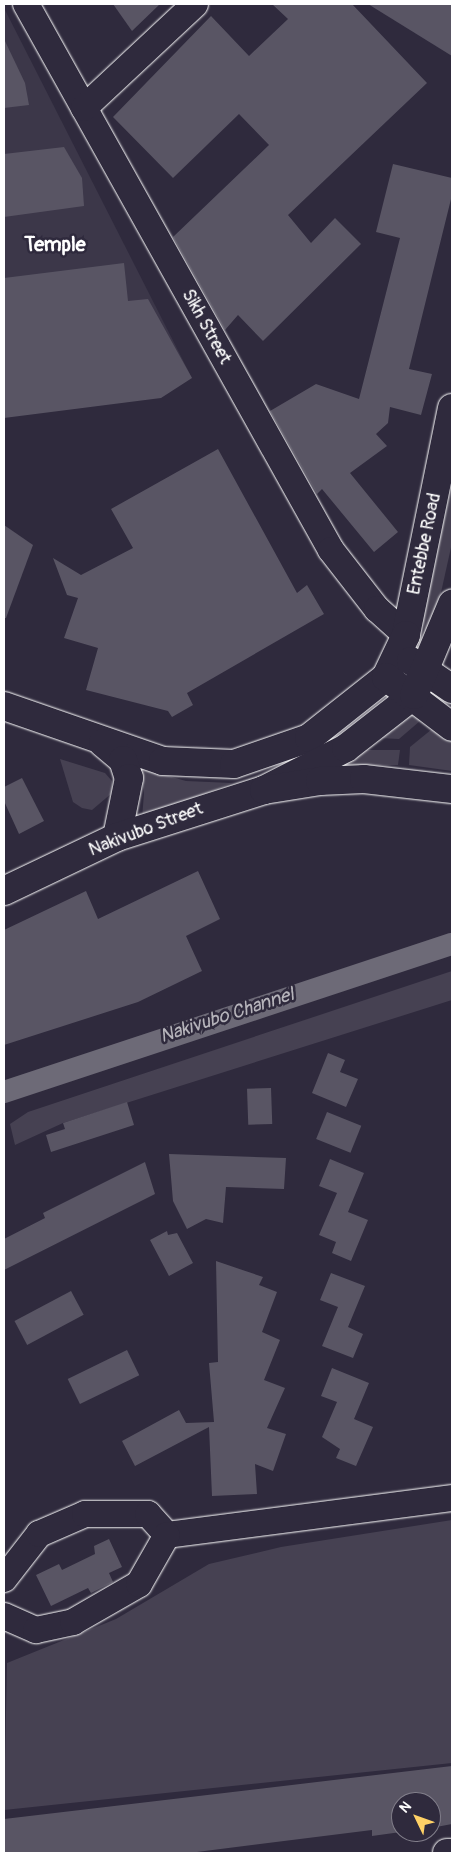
<!DOCTYPE html>
<style>
body{margin:0}
#map{position:relative;width:456px;height:1857px;overflow:hidden;background:#2f2a3d;font-family:Pangolin,sans-serif}
div>[style]{position:absolute}
[style*='--x']{left:calc(var(--x)*1px);top:calc(var(--y)*1px);width:calc(var(--w)*1px);rotate:calc(var(--a)*1deg)}
.built>*{inset:0;background:#3c3749}
.green>*{inset:0;background:#464152}
.canal>*{height:22px;margin:-11px;padding:0 11px;transform-origin:11px;border-radius:11px;background:#6d6a77}
.building>*{inset:0;background:#595564;transform-origin:0 0}
.roads{filter:drop-shadow(0 0 1px #fff) drop-shadow(0 0 1px #fff)}
.minor>*{height:26px;margin:-13px;padding:0 13px;transform-origin:13px;border-radius:13px;background:#2f2a3d}
.tertiary>*{height:28px;margin:-14px;padding:0 14px;transform-origin:14px;border-radius:14px;background:#2f2a3d}
.secondary>*{height:28px;margin:-14px;padding:0 14px;transform-origin:14px;border-radius:14px;background:#2f2a3d}
.primary>*{height:28px;margin:-14px;padding:0 14px;transform-origin:14px;border-radius:14px;background:#2f2a3d}
span{translate:-50% -50%;white-space:nowrap;text-align:center;line-height:1.15;-webkit-text-stroke:5px #2f2a3d;paint-order:stroke}
.street-label{font-size:18px;color:#fff}
.water-label{font-size:19px;color:#b6b4bb;font-style:italic}
.quarter-label{font-size:20px;color:#fff;font-weight:700}
.frame{position:absolute;inset:0;border:5px solid #fff;pointer-events:none}
.north{position:absolute;left:391px;top:1792px;width:50px;height:50px;box-sizing:border-box;background:#2f2a3d;border:1px solid #827f8b;border-radius:50%;rotate:312deg;font-size:14px;font-weight:700;line-height:20px;text-align:center;color:#fff}
.north::after{content:'';display:block;margin:auto;width:18px;height:22px;background:#ffd166;clip-path:polygon(50% 0,100% 100%,50% 72%,0 100%)}
</style>
<div id="map">
<div class="built">
<i style="clip-path:polygon(4px 8px,192px 378px,4px 403px)"></i>
</div>
<div class="green">
<i style="clip-path:polygon(452px 484px,452px 543px,436px 615px,426px 638px,422px 614px)"></i>
<i style="clip-path:polygon(427px 715px,399px 739px,378px 738px,400px 717px)"></i>
<i style="clip-path:polygon(437px 725px,452px 742px,452px 771px,409px 765px,410px 747px)"></i>
<i style="clip-path:polygon(362px 750px,400px 750px,398px 765px,334px 767px)"></i>
<i style="clip-path:polygon(60px 759px,105px 773px,112px 781px,112px 793px,92px 810px,82px 808px,73px 802px)"></i>
<i style="clip-path:polygon(140px 768px,186px 781px,232px 783px,142px 819px,144px 793px)"></i>
<i style="clip-path:polygon(452px 971px,452px 1000px,63px 1123px,15px 1145px,10px 1124px,28px 1112px)"></i>
<i style="clip-path:polygon(452px 1520px,452px 1763px,4px 1810px,7px 1663px,116px 1619px,209px 1564px,281px 1547px)"></i>
</div>
<div class="canal">
<i style="--x:4;--y:1092;--w:472;--a:-18.3"></i>
</div>
<div class="building">
<i style="clip-path:polygon(113px 4px,160px 4px,132px 31px)"></i>
<i style="clip-path:polygon(272px 4px,352px 4px,427px 83px,288px 215px,311px 243px,335px 218px,361px 244px,263px 341px,238px 315px,225px 330px,173px 237px,269px 145px,239px 114px,173px 178px,113px 117px,211px 16px,249px 56px,288px 19px)"></i>
<i style="clip-path:polygon(368px 4px,452px 4px,452px 56px)"></i>
<i style="clip-path:polygon(4px 39px,25px 83px,29px 105px,4px 108px)"></i>
<i style="clip-path:polygon(64px 147px,82px 178px,84px 206px,4px 217px,4px 154px)"></i>
<i style="clip-path:polygon(393px 164px,452px 178px,452px 195px,409px 369px,432px 374px,421px 415px,390px 407px,388px 423px,376px 434px,387px 446px,350px 473px,398px 532px,374px 552px,322px 489px,317px 494px,270px 411px,316px 384px,359px 399px,400px 238px,376px 232px)"></i>
<i style="clip-path:polygon(124px 263px,128px 301px,148px 299px,192px 378px,161px 398px,4px 418px,4px 278px)"></i>
<i style="clip-path:polygon(218px 449px,297px 593px,307px 585px,324px 614px,187px 693px,193px 705px,172px 717px,168px 711px,86px 690px,98px 648px,64px 638px,78px 598px,67px 595px,53px 558px,81px 575px,133px 548px,111px 509px)"></i>
<i style="clip-path:polygon(4px 525px,33px 545px,6px 618px,4px 618px)"></i>
<i style="clip-path:polygon(22px 778px,44px 821px,19px 834px,4px 801px,4px 787px)"></i>
<i style="clip-path:polygon(198px 871px,220px 919px,186px 936px,202px 971px,138px 1002px,4px 1045px,4px 930px,86px 891px,98px 919px)"></i>
<i style="clip-path:polygon(328px 1053px,345px 1060px,340px 1072px,358px 1079px,346px 1107px,312px 1093px)"></i>
<i style="left:271px;top:1088px;width:36px;height:24px;rotate:88deg"></i>
<i style="clip-path:polygon(127px 1102px,134px 1125px,51px 1152px,46px 1135px,65px 1129px,63px 1123px)"></i>
<i style="left:327px;top:1112px;width:37px;height:29px;rotate:22deg"></i>
<i style="clip-path:polygon(169px 1154px,286px 1158px,284px 1189px,226px 1187px,223px 1223px,206px 1219px,187px 1229px,173px 1201px)"></i>
<i style="clip-path:polygon(330px 1159px,364px 1173px,348px 1212px,368px 1220px,351px 1261px,332px 1253px,336px 1242px,319px 1235px,337px 1193px,319px 1186px)"></i>
<i style="clip-path:polygon(145px 1162px,155px 1194px,4px 1270px,4px 1239px,45px 1218px,43px 1213px)"></i>
<i style="clip-path:polygon(167px 1231px,168px 1235px,177px 1233px,193px 1263px,169px 1276px,150px 1240px)"></i>
<i style="clip-path:polygon(216px 1261px,263px 1277px,259px 1285px,277px 1292px,262px 1332px,280px 1340px,264px 1380px,285px 1388px,267px 1428px,286px 1434px,273px 1471px,255px 1464px,257px 1494px,212px 1496px,209px 1427px,135px 1466px,122px 1441px,179px 1410px,186px 1423px,214px 1422px,209px 1363px,218px 1362px)"></i>
<i style="clip-path:polygon(331px 1273px,365px 1286px,348px 1327px,363px 1334px,353px 1358px,322px 1346px,338px 1307px,320px 1300px)"></i>
<i style="left:71px;top:1291px;width:27px;height:64px;rotate:62deg"></i>
<i style="left:127px;top:1350px;width:28px;height:66px;rotate:64deg"></i>
<i style="clip-path:polygon(332px 1368px,369px 1383px,354px 1419px,373px 1427px,356px 1466px,336px 1458px,340px 1449px,322px 1437px,337px 1402px,321px 1396px)"></i>
<i style="clip-path:polygon(109px 1539px,122px 1567px,109px 1573px,113px 1582px,91px 1593px,88px 1588px,51px 1606px,36px 1575px,59px 1564px,62px 1570px,95px 1554px,94px 1546px)"></i>
<i style="clip-path:polygon(452px 1766px,452px 1824px,431px 1828px,431px 1802px,401px 1802px,401px 1832px,372px 1836px,372px 1830px,189px 1853px,4px 1853px,4px 1819px)"></i>
</div>
<div class="roads">
<div class="minor">
<i style="--x:26;--y:4;--w:625;--a:60.81"></i>
<i style="--x:331;--y:550;--w:75;--a:52.1"></i>
<i style="--x:377;--y:609;--w:39;--a:42"></i>
<i style="--x:84;--y:108;--w:152;--a:-43.1"></i>
<i style="--x:167;--y:1535;--w:287;--a:-7.4"></i>
<i style="--x:4;--y:1579;--w:57;--a:-52.1"></i>
<i style="--x:39;--y:1534;--w:50;--a:-23.5"></i>
<i style="--x:85;--y:1514;--w:63;--a:0"></i>
<i style="--x:148;--y:1514;--w:28;--a:48"></i>
<i style="--x:4;--y:1616;--w:35;--a:24"></i>
<i style="--x:36;--y:1630;--w:38;--a:-12"></i>
<i style="--x:73;--y:1622;--w:76;--a:-29.9"></i>
<i style="--x:139;--y:1584;--w:56;--a:-60.3"></i>
</div>
<div class="tertiary">
<i style="--x:447;--y:1853;--w:5;--a:0"></i>
</div>
<div class="secondary">
<i style="--x:4;--y:706;--w:168;--a:19.1"></i>
<i style="--x:163;--y:761;--w:71;--a:2.4"></i>
<i style="--x:234;--y:764;--w:79;--a:-19.1"></i>
<i style="--x:309;--y:738;--w:98;--a:-38.4"></i>
<i style="--x:103;--y:743;--w:26;--a:40"></i>
<i style="--x:123;--y:760;--w:19;--a:72"></i>
<i style="--x:129;--y:778;--w:60;--a:101.5"></i>
<i style="--x:4;--y:891;--w:125;--a:-25.5"></i>
<i style="--x:117;--y:837;--w:154;--a:-17.7"></i>
<i style="--x:264;--y:790;--w:92;--a:-27.1"></i>
<i style="--x:346;--y:748;--w:86;--a:-37.9"></i>
</div>
<div class="primary">
<i style="--x:452;--y:408;--w:232;--a:101.5"></i>
<i style="--x:406;--y:635;--w:47;--a:115.5"></i>
<i style="--x:386;--y:677;--w:83;--a:37.1"></i>
<i style="--x:411;--y:661;--w:50;--a:34.3"></i>
<i style="--x:414;--y:695;--w:99;--a:-67.3"></i>
<i style="--x:264;--y:790;--w:57;--a:-9.1"></i>
<i style="--x:320;--y:781;--w:44;--a:-2.6"></i>
<i style="--x:364;--y:779;--w:89;--a:6.5"></i>
</div>
</div>
<div class="street-label">
<span style="left:206px;top:327px;rotate:61deg">Sikh Street</span>
<span style="left:425px;top:544px;rotate:-78deg">Entebbe Road</span>
<span style="left:146px;top:830px;rotate:-21deg">Nakivubo Street</span>
</div>
<div class="water-label">
<span style="left:227px;top:1016px;rotate:-18deg">Nakivubo Channel</span>
</div>
<div class="quarter-label">
<span style="left:55px;top:244px">Temple</span>
</div>
<div class="frame"></div>
<div class="north">N</div>
</div>
